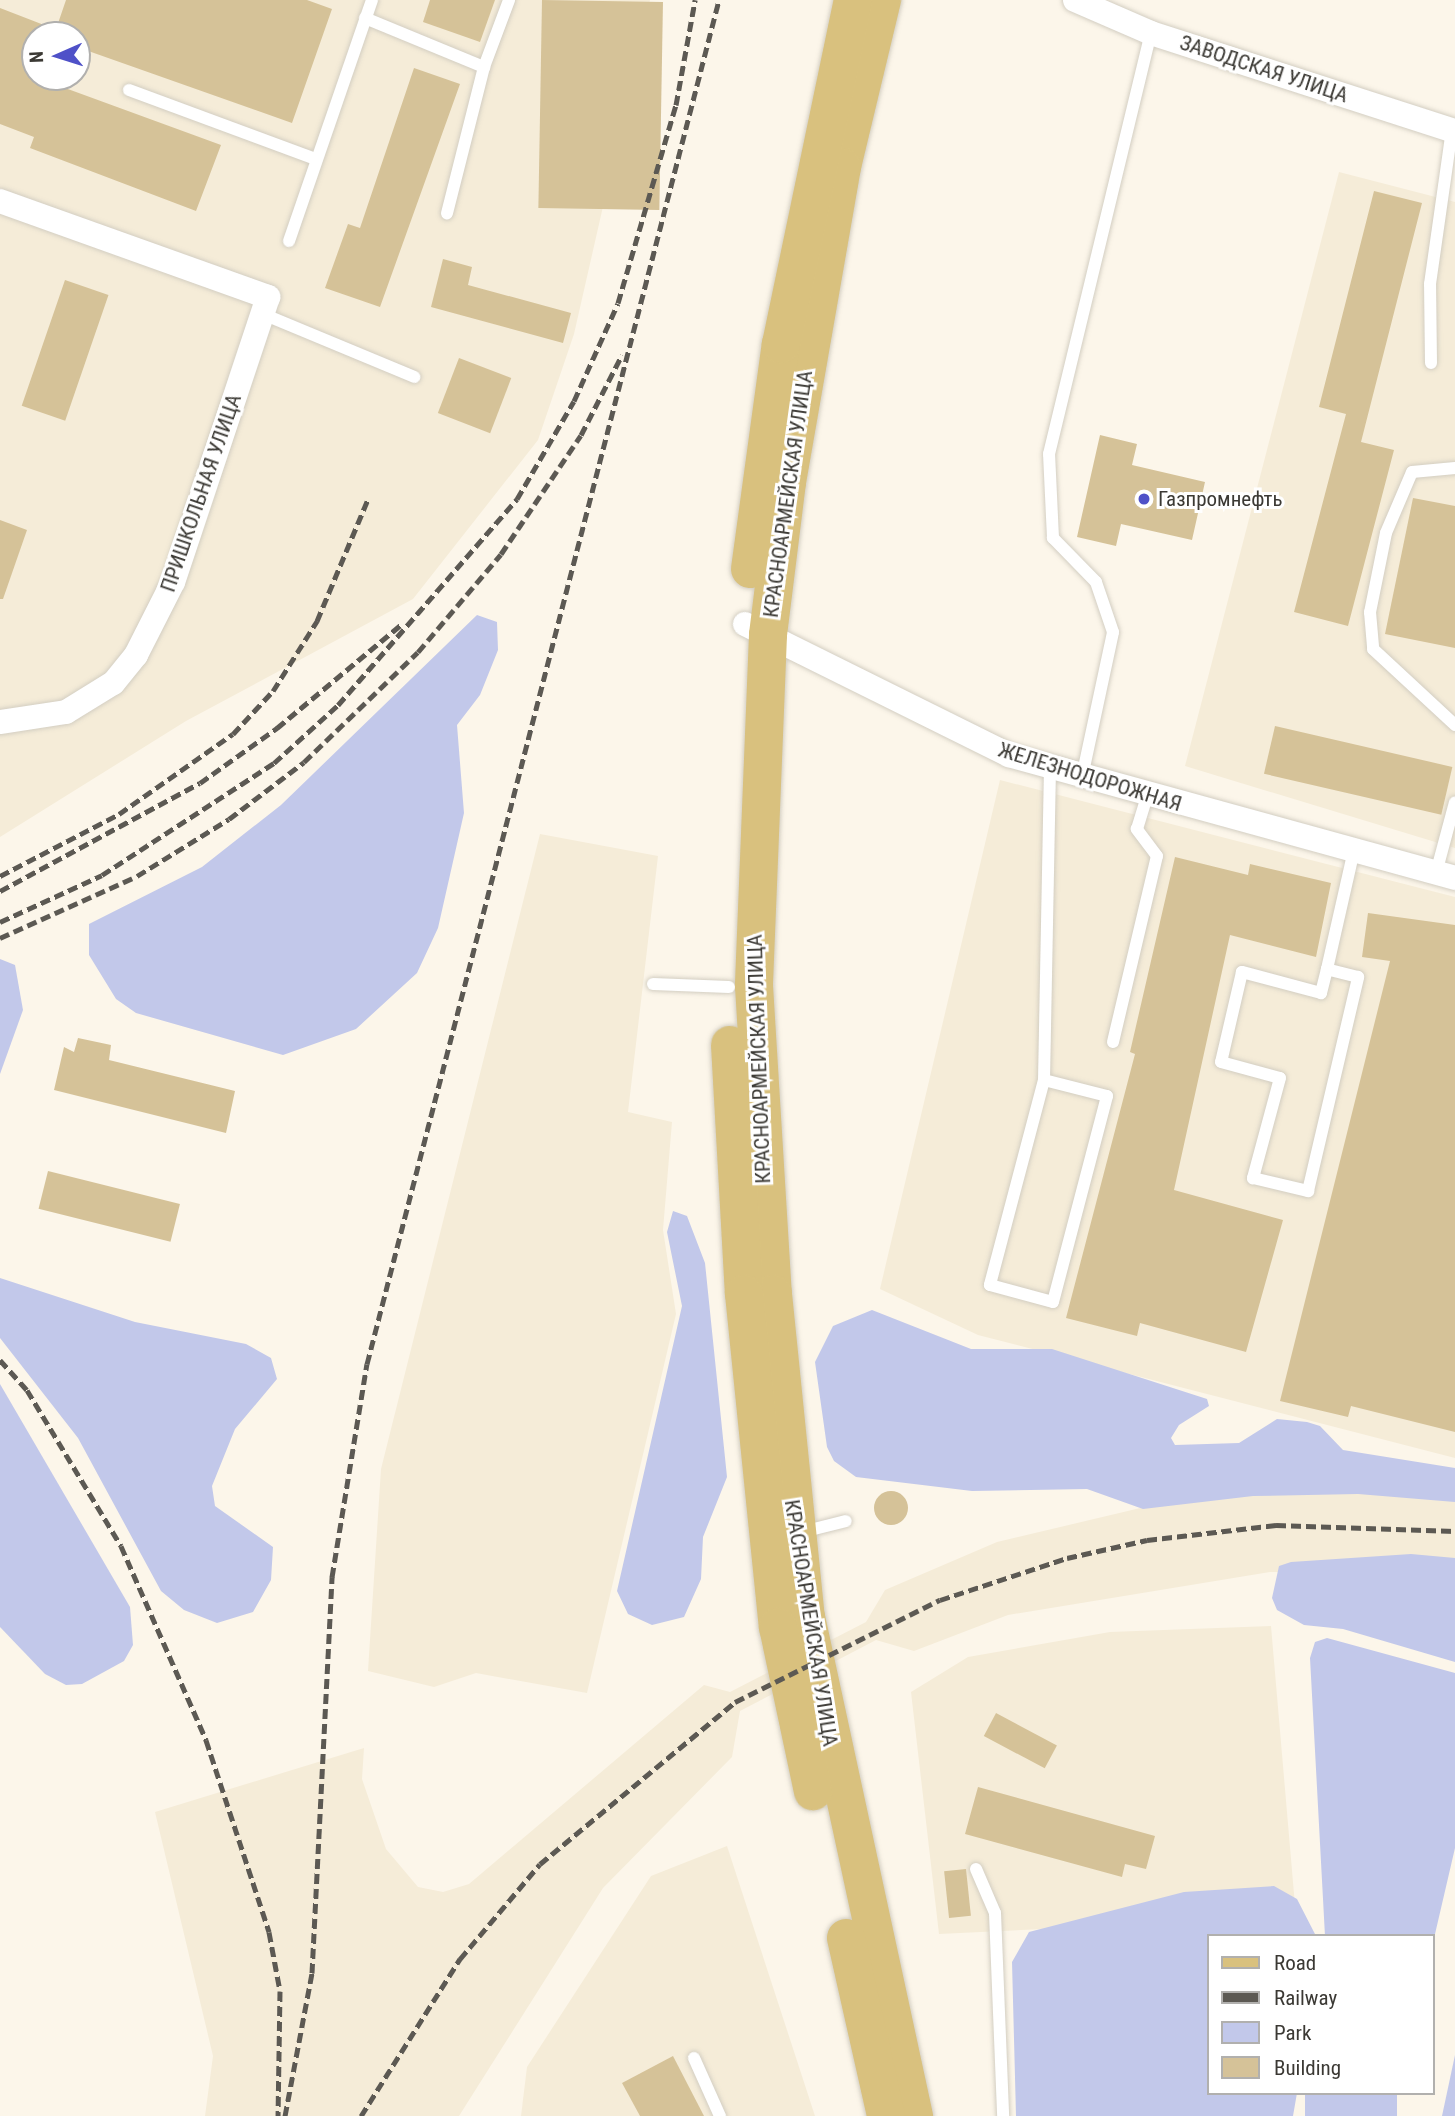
<!DOCTYPE html>
<meta charset="utf-8">
<style>
body{margin:0}
#map{position:relative;width:1455px;height:2116px;overflow:hidden;background:#fcf6ea;font-family:"Roboto Condensed",sans-serif}
div>[style]{position:absolute}
[style*='--x']{left:calc(var(--x)*1px);top:calc(var(--y)*1px);width:calc(var(--w)*1px);rotate:calc(var(--a)*1deg)}
.built>*{inset:0;background:#f5ecd8}
.green>*{inset:0;background:#c2c8ea;transform-origin:0 0}
.building>*{inset:0;background:#d5c298;transform-origin:0 0}
.round{border-radius:50%}
.roads{filter:drop-shadow(0 0 2px #d3cec2) drop-shadow(0 0 2px #d3cec2)}
.lane>*{height:12px;margin:-6px;padding:0 6px;transform-origin:6px;border-radius:6px;background:#fff}
.street>*{height:24px;margin:-12px;padding:0 12px;transform-origin:12px;border-radius:12px;background:#fff}
.primary>*{height:38px;margin:-19px;padding:0 19px;transform-origin:19px;border-radius:19px;background:#d9c17e}
.rail>*{height:5px;margin-top:-2.5px;transform-origin:0;background:repeating-linear-gradient(90deg,#5c5953 0 10px,transparent 0 15px)}
.dots>*{width:19px;height:19px;translate:-50% -50%;box-sizing:border-box;border:4px solid #fff;border-radius:50%}
span{translate:-50% -50%;white-space:nowrap;text-align:center;line-height:1.15;-webkit-text-stroke:6px #fff;paint-order:stroke}
.street-label{font-size:21px;color:#3b3934}
.poi-label{font-size:21px;color:#3b3934}
.left{translate:0 -50%;text-align:left}
.legend{position:absolute;left:1207px;top:1934px;width:228px;height:161px;box-sizing:border-box;background:#fff;border:2px solid #b1b0ae;margin:0;padding:9px 12px;list-style:none;font-size:21px;color:#3b3934}
.legend li{display:flex;align-items:center;gap:14px;height:35px}
.legend b{width:35px;border:2px solid #b1b0ae}
.north{position:absolute;left:21px;top:21px;width:70px;height:70px;box-sizing:border-box;background:#fff;border:2px solid #b1b0ae;border-radius:50%;rotate:267deg;font-size:19px;font-weight:700;line-height:28px;text-align:center;color:#3b3934}
.north::after{content:'';display:block;margin:auto;width:24px;height:32px;background:#4f51c8;clip-path:polygon(50% 0,100% 100%,50% 72%,0 100%)}
</style>
<div id="map">
<div class="built">
<i style="clip-path:polygon(evenodd,0 0,650px 0,574px 334px,538px 440px,413px 599px,186px 721px,0 837px,0 0,35px 35px,77px 35px,77px 77px,35px 77px,35px 35px)"></i>
<i style="clip-path:polygon(1339px 172px,1455px 202px,1455px 848px,1185px 766px)"></i>
<i style="clip-path:polygon(1000px 780px,1455px 897px,1455px 1458px,978px 1335px,880px 1289px)"></i>
<i style="clip-path:polygon(540px 834px,658px 856px,628px 1112px,672px 1122px,663px 1230px,676px 1314px,587px 1693px,476px 1673px,434px 1687px,368px 1671px,381px 1469px)"></i>
<i style="clip-path:polygon(1250px 1482px,1455px 1487px,1455px 1573px,1270px 1572px,1008px 1615px,914px 1651px,876px 1640px,740px 1711px,732px 1757px,603px 1888px,459px 2116px,205px 2116px,213px 2056px,155px 1812px,364px 1748px,362px 1779px,386px 1849px,418px 1887px,443px 1892px,469px 1884px,704px 1685px,730px 1692px,866px 1622px,885px 1590px,997px 1542px)"></i>
<i style="clip-path:polygon(1271px 1626px,1296px 1917px,939px 1934px,911px 1692px,968px 1657px,1110px 1632px)"></i>
<i style="clip-path:polygon(727px 1846px,815px 2116px,521px 2116px,527px 2067px,651px 1876px)"></i>
</div>
<div class="green">
<i style="clip-path:polygon(477px 615px,497px 622px,498px 650px,480px 695px,457px 725px,464px 813px,438px 928px,417px 973px,356px 1029px,283px 1055px,136px 1013px,116px 999px,89px 955px,89px 924px,202px 867px,281px 805px)"></i>
<i style="clip-path:polygon(0 959px,15px 965px,23px 1010px,0 1074px)"></i>
<i style="clip-path:polygon(673px 1211px,687px 1216px,705px 1263px,727px 1477px,703px 1537px,701px 1579px,684px 1617px,652px 1625px,628px 1614px,617px 1591px,682px 1306px,667px 1232px)"></i>
<i style="clip-path:polygon(0 1278px,135px 1322px,246px 1344px,271px 1358px,277px 1379px,235px 1429px,212px 1486px,215px 1506px,273px 1547px,271px 1580px,253px 1612px,217px 1623px,184px 1610px,161px 1591px,78px 1438px,0 1338px)"></i>
<i style="clip-path:polygon(872px 1310px,971px 1349px,1052px 1349px,1207px 1399px,1209px 1406px,1179px 1425px,1171px 1438px,1175px 1445px,1239px 1443px,1277px 1419px,1307px 1422px,1320px 1426px,1343px 1450px,1455px 1468px,1455px 1502px,1358px 1494px,1253px 1496px,1143px 1509px,1087px 1489px,972px 1491px,856px 1477px,834px 1461px,827px 1447px,815px 1362px,833px 1326px)"></i>
<i style="clip-path:polygon(0 1384px,130px 1607px,133px 1645px,124px 1661px,82px 1684px,66px 1685px,45px 1674px,0 1627px)"></i>
<i style="clip-path:polygon(1411px 1554px,1455px 1558px,1455px 1662px,1343px 1629px,1304px 1625px,1277px 1610px,1272px 1598px,1279px 1566px,1291px 1562px)"></i>
<i style="clip-path:polygon(1327px 1638px,1455px 1673px,1455px 1848px,1432px 1947px,1432px 1936px,1325px 1936px,1310px 1658px,1315px 1642px)"></i>
<i style="clip-path:polygon(1274px 1886px,1297px 1899px,1316px 1936px,1208px 1936px,1208px 2093px,1297px 2093px,1293px 2116px,1016px 2116px,1012px 1962px,1029px 1932px,1184px 1892px)"></i>
<i style="clip-path:polygon(1455px 2055px,1455px 2116px,1442px 2116px)"></i>
<i style="left:1305px;top:2093px;width:92px;height:24px"></i>
</div>
<div class="building">
<i style="clip-path:polygon(66px 0,307px 0,332px 9px,292px 123px,77px 47px,77px 35px,54px 35px)"></i>
<i style="clip-path:polygon(430px 0,495px 0,480px 42px,423px 22px)"></i>
<i style="left:542px;top:0;width:121px;height:208px;rotate:1deg"></i>
<i style="clip-path:polygon(0 8px,44px 25px,26px 71px,35px 77px,221px 145px,196px 211px,30px 148px,34px 137px,0 124px)"></i>
<i style="clip-path:polygon(414px 68px,460px 84px,380px 307px,325px 288px,348px 224px,360px 228px)"></i>
<i style="clip-path:polygon(1374px 191px,1422px 203px,1361px 442px,1394px 450px,1348px 626px,1294px 612px,1346px 414px,1319px 407px)"></i>
<i style="clip-path:polygon(443px 259px,472px 267px,468px 285px,571px 313px,563px 343px,431px 307px)"></i>
<i style="left:65px;top:280px;width:46px;height:133px;rotate:19deg"></i>
<i style="left:459px;top:358px;width:56px;height:59px;rotate:21deg"></i>
<i style="clip-path:polygon(1100px 435px,1137px 444px,1132px 465px,1205px 482px,1192px 540px,1121px 524px,1116px 546px,1077px 537px)"></i>
<i style="clip-path:polygon(1413px 498px,1455px 506px,1455px 648px,1385px 634px)"></i>
<i style="clip-path:polygon(0 520px,27px 530px,3px 599px,0 599px)"></i>
<i style="left:1275px;top:726px;width:182px;height:49px;rotate:13deg"></i>
<i style="clip-path:polygon(1175px 857px,1248px 875px,1250px 864px,1331px 883px,1316px 957px,1230px 935px,1174px 1190px,1283px 1220px,1246px 1352px,1140px 1323px,1137px 1336px,1066px 1318px,1135px 1054px,1130px 1052px)"></i>
<i style="clip-path:polygon(1368px 913px,1455px 925px,1455px 1432px,1351px 1406px,1348px 1417px,1280px 1401px,1390px 961px,1362px 957px)"></i>
<i style="clip-path:polygon(78px 1038px,111px 1045px,109px 1060px,235px 1091px,226px 1133px,54px 1090px,64px 1047px,74px 1052px)"></i>
<i style="left:48px;top:1171px;width:136px;height:39px;rotate:14deg"></i>
<i class="round" style="left:874px;top:1491px;width:34px;height:34px"></i>
<i style="left:996px;top:1713px;width:69px;height:26px;rotate:28deg"></i>
<i style="clip-path:polygon(978px 1787px,1155px 1836px,1146px 1869px,1125px 1864px,1122px 1877px,965px 1834px)"></i>
<i style="left:966px;top:1869px;width:47px;height:22px;rotate:84deg"></i>
<i style="clip-path:polygon(673px 2056px,704px 2116px,640px 2116px,622px 2083px)"></i>
</div>
<div class="roads">
<div class="lane">
<i style="--x:365;--y:18;--w:129;--a:22.4"></i>
<i style="--x:484;--y:67;--w:151;--a:104.2"></i>
<i style="--x:484;--y:67;--w:72;--a:-69.5"></i>
<i style="--x:129;--y:90;--w:199;--a:20.3"></i>
<i style="--x:289;--y:241;--w:255;--a:-71"></i>
<i style="--x:263;--y:314;--w:164;--a:22.6"></i>
<i style="--x:1431;--y:363;--w:79;--a:-90.7"></i>
<i style="--x:1430;--y:284;--w:156;--a:-81.9"></i>
<i style="--x:1455;--y:468;--w:43;--a:174.7"></i>
<i style="--x:1412;--y:472;--w:66;--a:113.1"></i>
<i style="--x:1386;--y:533;--w:81;--a:101.4"></i>
<i style="--x:1370;--y:612;--w:37;--a:85"></i>
<i style="--x:1373;--y:649;--w:112;--a:42.8"></i>
<i style="--x:1082;--y:777;--w:148;--a:-77.9"></i>
<i style="--x:1113;--y:632;--w:53;--a:-108.8"></i>
<i style="--x:1096;--y:582;--w:62;--a:-134.3"></i>
<i style="--x:1053;--y:538;--w:84;--a:-92.7"></i>
<i style="--x:1049;--y:454;--w:433;--a:-76.4"></i>
<i style="--x:1436;--y:873;--w:73;--a:-75"></i>
<i style="--x:1327;--y:969;--w:25;--a:104"></i>
<i style="--x:1321;--y:993;--w:82;--a:-165.1"></i>
<i style="--x:1242;--y:972;--w:92;--a:103.1"></i>
<i style="--x:1221;--y:1062;--w:61;--a:15.2"></i>
<i style="--x:1280;--y:1078;--w:104;--a:105.1"></i>
<i style="--x:1253;--y:1178;--w:57;--a:13.3"></i>
<i style="--x:1308;--y:1191;--w:220;--a:-76.8"></i>
<i style="--x:1358;--y:977;--w:32;--a:-166"></i>
<i style="--x:1327;--y:969;--w:122;--a:-77.2"></i>
<i style="--x:653;--y:984;--w:76;--a:2.3"></i>
<i style="--x:1113;--y:1042;--w:191;--a:-76.7"></i>
<i style="--x:1157;--y:856;--w:34;--a:-127"></i>
<i style="--x:1137;--y:829;--w:34;--a:-73"></i>
<i style="--x:1044;--y:1080;--w:212;--a:104.8"></i>
<i style="--x:990;--y:1285;--w:65;--a:15.1"></i>
<i style="--x:1053;--y:1302;--w:213;--a:-75.3"></i>
<i style="--x:1107;--y:1096;--w:65;--a:-165.7"></i>
<i style="--x:1044;--y:1080;--w:311;--a:-88.9"></i>
<i style="--x:802;--y:1532;--w:45;--a:-14"></i>
<i style="--x:976;--y:1869;--w:48;--a:66.6"></i>
<i style="--x:995;--y:1913;--w:203;--a:87.7"></i>
<i style="--x:694;--y:2058;--w:64;--a:65.9"></i>
</div>
<div class="street">
<i style="--x:1075;--y:0;--w:83;--a:23.5"></i>
<i style="--x:1151;--y:33;--w:319;--a:17.9"></i>
<i style="--x:0;--y:201;--w:285;--a:19.7"></i>
<i style="--x:268;--y:297;--w:300;--a:108.4"></i>
<i style="--x:173;--y:582;--w:82;--a:116.9"></i>
<i style="--x:136;--y:655;--w:36;--a:129"></i>
<i style="--x:113;--y:683;--w:55;--a:148.3"></i>
<i style="--x:66;--y:712;--w:67;--a:171.4"></i>
<i style="--x:745;--y:624;--w:295;--a:26.4"></i>
<i style="--x:1009;--y:755;--w:463;--a:15.4"></i>
</div>
<div class="primary">
<i style="--x:882;--y:0;--w:172;--a:103.5"></i>
<i style="--x:842;--y:167;--w:320;--a:99.9"></i>
<i style="--x:787;--y:482;--w:154;--a:97.1"></i>
<i style="--x:768;--y:635;--w:351;--a:92.3"></i>
<i style="--x:754;--y:986;--w:309;--a:86.5"></i>
<i style="--x:773;--y:1294;--w:325;--a:84.2"></i>
<i style="--x:806;--y:1617;--w:511;--a:77.79"></i>
<i style="--x:750;--y:569;--w:227;--a:-82.2"></i>
<i style="--x:781;--y:344;--w:351;--a:-78.2"></i>
<i style="--x:730;--y:1045;--w:249;--a:86.8"></i>
<i style="--x:744;--y:1294;--w:335;--a:84.2"></i>
<i style="--x:778;--y:1627;--w:168;--a:78"></i>
<i style="--x:846;--y:1938;--w:182;--a:77.3"></i>
</div>
</div>
<div class="rail">
<i style="--x:0;--y:876;--w:134;--a:-27.5"></i>
<i style="--x:119;--y:814;--w:139;--a:-35.1"></i>
<i style="--x:233;--y:734;--w:59;--a:-47.1"></i>
<i style="--x:273;--y:691;--w:83;--a:-57.8"></i>
<i style="--x:317;--y:621;--w:132;--a:-67.3"></i>
<i style="--x:0;--y:891;--w:227;--a:-28.4"></i>
<i style="--x:200;--y:783;--w:95;--a:-35.5"></i>
<i style="--x:277;--y:728;--w:164;--a:-39.8"></i>
<i style="--x:0;--y:922;--w:112;--a:-24.7"></i>
<i style="--x:102;--y:875;--w:205;--a:-33.1"></i>
<i style="--x:274;--y:763;--w:86;--a:-42.2"></i>
<i style="--x:338;--y:705;--w:273;--a:-49"></i>
<i style="--x:517;--y:499;--w:113;--a:-59.8"></i>
<i style="--x:574;--y:401;--w:107;--a:-65.8"></i>
<i style="--x:618;--y:303;--w:206;--a:-73.7"></i>
<i style="--x:676;--y:105;--w:107;--a:-79.7"></i>
<i style="--x:0;--y:938;--w:150;--a:-24.3"></i>
<i style="--x:137;--y:876;--w:108;--a:-31.8"></i>
<i style="--x:229;--y:819;--w:94;--a:-37.2"></i>
<i style="--x:304;--y:762;--w:158;--a:-44"></i>
<i style="--x:418;--y:652;--w:128;--a:-49.7"></i>
<i style="--x:501;--y:554;--w:143;--a:-56.1"></i>
<i style="--x:581;--y:435;--w:90;--a:-62.9"></i>
<i style="--x:0;--y:1360;--w:40;--a:48"></i>
<i style="--x:27;--y:1390;--w:182;--a:58.9"></i>
<i style="--x:121;--y:1546;--w:212;--a:66.3"></i>
<i style="--x:206;--y:1740;--w:202;--a:71.8"></i>
<i style="--x:269;--y:1932;--w:60;--a:79.4"></i>
<i style="--x:280;--y:1991;--w:125;--a:90.9"></i>
<i style="--x:285;--y:2116;--w:146;--a:-79.3"></i>
<i style="--x:312;--y:1973;--w:397;--a:-87.1"></i>
<i style="--x:332;--y:1577;--w:216;--a:-80.7"></i>
<i style="--x:367;--y:1364;--w:1409;--a:-75.53"></i>
<i style="--x:361;--y:2116;--w:186;--a:-57.8"></i>
<i style="--x:460;--y:1959;--w:124;--a:-49.9"></i>
<i style="--x:540;--y:1864;--w:254;--a:-39.7"></i>
<i style="--x:735;--y:1702;--w:229;--a:-26.5"></i>
<i style="--x:940;--y:1600;--w:134;--a:-18.3"></i>
<i style="--x:1067;--y:1558;--w:82;--a:-12.7"></i>
<i style="--x:1147;--y:1540;--w:130;--a:-6.6"></i>
<i style="--x:1276;--y:1525;--w:179;--a:1.9"></i>
</div>
<div class="dots">
<i style="left:1144px;top:499px;background:#4f51c8"></i>
</div>
<div class="street-label">
<span style="left:1264px;top:69px;rotate:18deg">ЗАВОДСКАЯ УЛИЦА</span>
<span style="left:201px;top:493px;rotate:-71deg">ПРИШКОЛЬНАЯ УЛИЦА</span>
<span style="left:788px;top:494px;rotate:-82deg">КРАСНОАРМЕЙСКАЯ УЛИЦА</span>
<span style="left:1090px;top:777px;rotate:17deg">ЖЕЛЕЗНОДОРОЖНАЯ</span>
<span style="left:759px;top:1059px;rotate:-92deg">КРАСНОАРМЕЙСКАЯ УЛИЦА</span>
<span style="left:811px;top:1623px;rotate:81deg">КРАСНОАРМЕЙСКАЯ УЛИЦА</span>
</div>
<div class="poi-label">
<span class="left" style="left:1158px;top:499px">Газпромнефть</span>
</div>
<ul class="legend">
<li><b style="height:9px;background:#d9c17e"></b>Road</li>
<li><b style="height:9px;background:#5c5953"></b>Railway</li>
<li><b style="height:19px;background:#c2c8ea"></b>Park</li>
<li><b style="height:19px;background:#d5c298"></b>Building</li>
</ul>
<div class="north">N</div>
</div>
